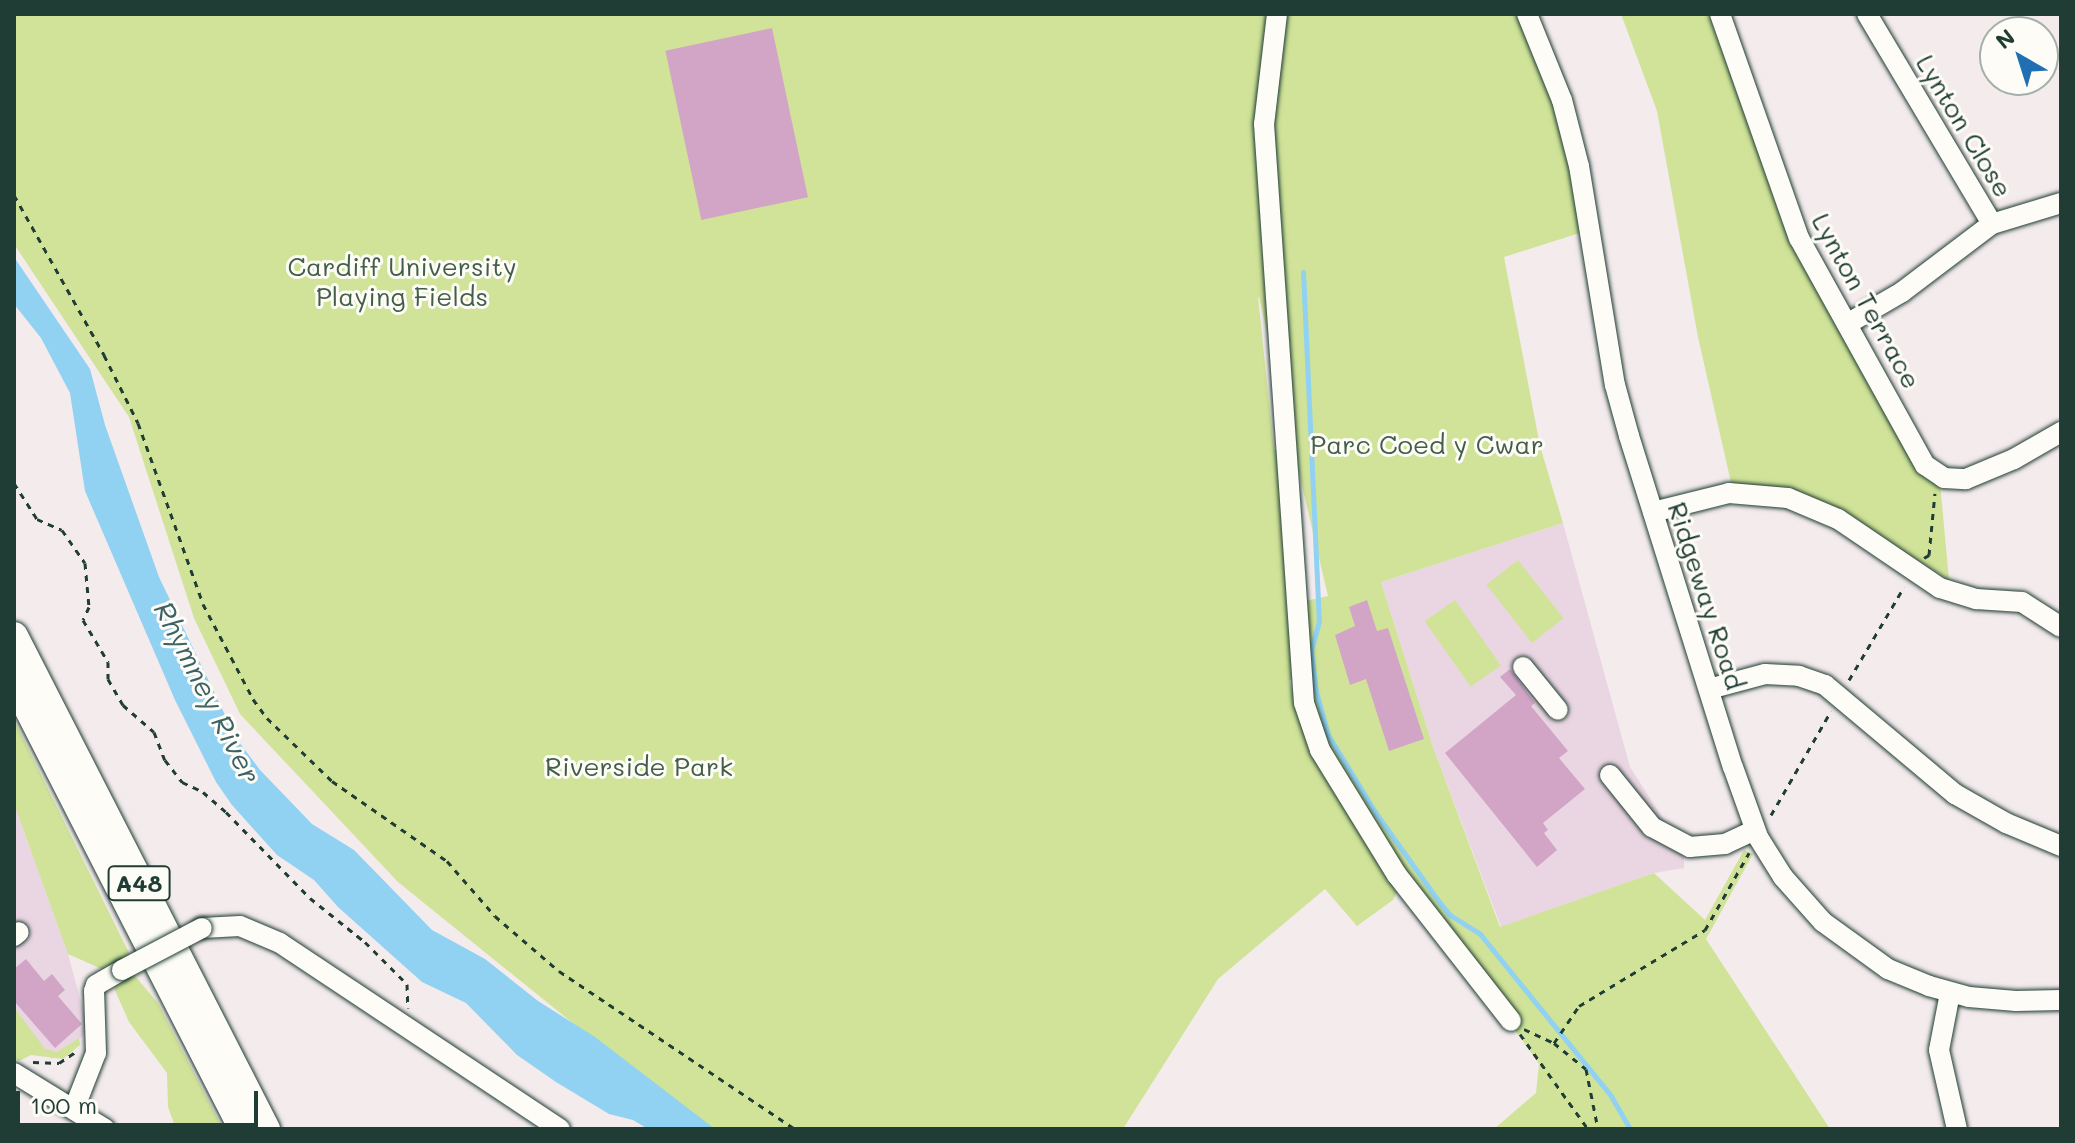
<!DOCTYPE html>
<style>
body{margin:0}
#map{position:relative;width:2075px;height:1143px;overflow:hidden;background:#f4ebed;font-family:Mali,sans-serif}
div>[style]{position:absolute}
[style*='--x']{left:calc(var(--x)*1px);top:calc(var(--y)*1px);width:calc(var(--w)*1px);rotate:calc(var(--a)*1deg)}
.built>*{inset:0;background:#ead6e2}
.green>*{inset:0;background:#d0e398;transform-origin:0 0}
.water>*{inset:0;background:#91d1f2}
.stream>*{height:5px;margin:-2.5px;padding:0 2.5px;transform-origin:2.5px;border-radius:2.5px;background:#91d1f2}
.building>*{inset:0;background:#d2a5c7;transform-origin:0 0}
.path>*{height:3px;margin-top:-1.5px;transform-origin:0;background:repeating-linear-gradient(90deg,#1f3d34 0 6px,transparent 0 12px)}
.roads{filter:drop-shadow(0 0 2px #1f3d34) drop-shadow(0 0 2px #1f3d34)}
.minor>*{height:20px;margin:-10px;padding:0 10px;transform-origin:10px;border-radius:10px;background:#fdfcf7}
.highway>*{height:28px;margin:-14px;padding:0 14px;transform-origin:14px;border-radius:14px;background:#fdfcf7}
.bridges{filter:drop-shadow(0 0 2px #1f3d34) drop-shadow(0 0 2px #1f3d34)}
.minor-bridge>*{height:20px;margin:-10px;padding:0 10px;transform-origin:10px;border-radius:10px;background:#fdfcf7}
span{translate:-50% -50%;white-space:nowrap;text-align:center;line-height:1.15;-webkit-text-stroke:6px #fdfcf7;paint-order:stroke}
.shield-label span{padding:2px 6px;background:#fdfcf7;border:2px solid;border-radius:6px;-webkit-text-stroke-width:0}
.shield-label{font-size:24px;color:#1f3d34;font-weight:700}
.street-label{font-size:26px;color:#1f3d34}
.park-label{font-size:26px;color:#425e48}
.water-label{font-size:28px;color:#3c6264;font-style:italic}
.frame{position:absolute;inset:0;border:16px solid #1f3d34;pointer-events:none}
.north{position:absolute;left:1979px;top:16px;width:80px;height:80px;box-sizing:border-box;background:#fdfcf7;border:2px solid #a4b0a9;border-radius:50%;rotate:321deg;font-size:22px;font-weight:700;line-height:32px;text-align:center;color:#1f3d34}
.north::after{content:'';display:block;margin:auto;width:28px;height:36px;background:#1f6fb2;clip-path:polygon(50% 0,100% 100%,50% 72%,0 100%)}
.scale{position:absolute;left:16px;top:1091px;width:242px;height:36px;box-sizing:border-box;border:4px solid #1f3d34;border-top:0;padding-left:10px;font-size:24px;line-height:28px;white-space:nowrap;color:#1f3d34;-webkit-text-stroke:6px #fdfcf7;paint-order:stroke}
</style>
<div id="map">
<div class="built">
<i style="clip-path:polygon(1563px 523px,1630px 767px,1684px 851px,1684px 868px,1654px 873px,1501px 927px,1433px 747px,1381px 582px)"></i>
<i style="clip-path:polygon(14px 804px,68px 954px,89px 1031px,52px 1059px,14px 1014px)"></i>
</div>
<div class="green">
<i style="clip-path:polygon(evenodd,14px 14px,1520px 14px,1554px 102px,1586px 231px,1504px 257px,1540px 446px,1563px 523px,1381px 582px,1433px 747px,1500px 927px,1654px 873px,1705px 920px,1744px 850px,1753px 854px,1706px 939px,1830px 1129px,1494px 1129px,1536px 1093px,1539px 1064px,1402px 872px,1326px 749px,1305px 677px,1289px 680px,1309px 750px,1397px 885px,1397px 892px,1393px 900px,1357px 926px,1325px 889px,1218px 979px,1123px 1129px,704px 1129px,398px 882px,240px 714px,194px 618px,129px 417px,14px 244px,14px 14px,1258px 297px,1259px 297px,1293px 449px,1274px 450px,1258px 297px,14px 14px,1295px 456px,1328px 596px,1305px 601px,1295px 456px)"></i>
<i style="clip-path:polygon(1621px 14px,1714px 14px,1780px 209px,1940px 483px,1949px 580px,1864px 528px,1732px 487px,1698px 337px,1657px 111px)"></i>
<i style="left:1518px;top:560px;width:74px;height:40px;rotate:52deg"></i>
<i style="left:1455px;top:600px;width:80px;height:37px;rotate:55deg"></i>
<i style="clip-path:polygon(14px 720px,131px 957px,104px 970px,68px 954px,51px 907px,14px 804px)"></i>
<i style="clip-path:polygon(128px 974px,134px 975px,158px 1003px,223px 1129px,176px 1129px,168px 1107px,167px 1073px,129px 1022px,114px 988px)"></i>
<i style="clip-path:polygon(14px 1007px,45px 1049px,57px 1052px,79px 1038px,80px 1045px,63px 1059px,31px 1055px,19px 1061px,14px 1058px)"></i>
</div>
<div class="water">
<i style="clip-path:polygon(14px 257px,90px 369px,105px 425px,159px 577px,236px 738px,260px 770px,312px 824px,354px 850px,432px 930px,485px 959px,538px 1001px,595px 1037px,715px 1129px,648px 1129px,633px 1120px,609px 1114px,556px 1082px,517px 1055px,466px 1003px,422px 982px,338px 907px,314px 880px,277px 855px,232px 805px,216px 782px,175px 700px,85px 491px,70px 393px,41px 338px,14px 304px)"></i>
</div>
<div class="stream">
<i style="--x:1303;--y:272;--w:349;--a:87.4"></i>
<i style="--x:1319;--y:621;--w:30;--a:105"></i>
<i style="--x:1311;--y:650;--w:42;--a:83.2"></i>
<i style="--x:1316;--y:692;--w:45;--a:74.4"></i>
<i style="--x:1328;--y:735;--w:90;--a:58.6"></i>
<i style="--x:1375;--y:812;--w:107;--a:54.5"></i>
<i style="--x:1437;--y:899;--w:21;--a:51"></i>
<i style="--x:1450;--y:915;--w:36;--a:32"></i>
<i style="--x:1480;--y:934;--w:208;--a:51"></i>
<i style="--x:1611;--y:1096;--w:38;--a:60"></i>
</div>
<div class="building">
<i style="left:772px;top:28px;width:173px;height:109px;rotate:78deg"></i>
<i style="clip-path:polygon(1367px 600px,1377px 631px,1388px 628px,1424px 739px,1389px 751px,1366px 679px,1350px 685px,1335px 635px,1355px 626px,1349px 607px)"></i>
<i style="clip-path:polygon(1510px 669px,1535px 703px,1531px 706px,1568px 751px,1559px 758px,1585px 789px,1543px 823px,1548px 830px,1544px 833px,1557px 850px,1537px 867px,1445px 753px,1516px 695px,1500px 677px)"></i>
<i style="clip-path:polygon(26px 959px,44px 981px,52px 974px,65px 990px,58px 996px,82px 1024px,55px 1048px,14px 1001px,14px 969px)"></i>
</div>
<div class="path">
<i style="--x:14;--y:195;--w:184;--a:60.6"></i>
<i style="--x:104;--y:355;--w:76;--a:63.4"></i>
<i style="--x:138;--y:423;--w:192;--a:70.2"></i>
<i style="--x:203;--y:604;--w:107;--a:62.2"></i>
<i style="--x:253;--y:699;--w:24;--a:54"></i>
<i style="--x:267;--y:718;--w:91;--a:44.1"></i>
<i style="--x:332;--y:781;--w:140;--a:34.8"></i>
<i style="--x:447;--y:861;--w:73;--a:48.9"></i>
<i style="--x:495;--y:916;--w:84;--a:40.7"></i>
<i style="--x:559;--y:971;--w:284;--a:33.8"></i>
<i style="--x:14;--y:483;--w:43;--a:57.4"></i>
<i style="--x:37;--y:519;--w:27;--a:24"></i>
<i style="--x:62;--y:530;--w:40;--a:55.1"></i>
<i style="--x:85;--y:563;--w:44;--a:84.8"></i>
<i style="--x:89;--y:607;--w:14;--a:115"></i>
<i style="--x:83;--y:620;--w:49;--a:59.2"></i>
<i style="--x:108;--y:662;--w:17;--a:90"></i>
<i style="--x:108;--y:679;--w:30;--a:60"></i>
<i style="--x:123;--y:705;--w:41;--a:41.1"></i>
<i style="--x:154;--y:732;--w:30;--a:69"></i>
<i style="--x:165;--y:760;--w:28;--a:52"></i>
<i style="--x:182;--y:782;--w:23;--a:25"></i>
<i style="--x:203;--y:792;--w:30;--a:41"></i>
<i style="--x:226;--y:812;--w:120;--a:45.7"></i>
<i style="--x:310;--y:898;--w:70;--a:38.7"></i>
<i style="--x:365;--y:942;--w:59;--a:45"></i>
<i style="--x:407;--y:984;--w:24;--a:88"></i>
<i style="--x:1924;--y:558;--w:6;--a:-31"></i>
<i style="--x:1929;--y:555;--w:62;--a:-84.5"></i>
<i style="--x:1849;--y:680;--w:108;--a:-59.4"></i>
<i style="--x:1771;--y:815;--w:120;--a:-60"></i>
<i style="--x:1524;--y:1029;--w:33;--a:25"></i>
<i style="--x:1554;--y:1043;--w:41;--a:39.1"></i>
<i style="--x:1586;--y:1069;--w:61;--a:78.7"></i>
<i style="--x:1520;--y:1034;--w:117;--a:54.4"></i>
<i style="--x:1554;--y:1043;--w:45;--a:-56"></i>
<i style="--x:1579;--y:1006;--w:147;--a:-31.1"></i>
<i style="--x:1705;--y:930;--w:89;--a:-60.3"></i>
<i style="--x:33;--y:1062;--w:26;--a:2"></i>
<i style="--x:59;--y:1063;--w:22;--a:-34"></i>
</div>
<div class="roads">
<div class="minor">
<i style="--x:1277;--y:14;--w:111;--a:96.7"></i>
<i style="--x:1264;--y:124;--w:580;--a:86.05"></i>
<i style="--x:1304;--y:703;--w:50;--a:71.2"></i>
<i style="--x:1320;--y:750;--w:147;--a:58.4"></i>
<i style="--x:1397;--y:875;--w:185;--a:52"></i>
<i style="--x:1527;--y:14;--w:93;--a:67.9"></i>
<i style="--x:1562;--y:100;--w:68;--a:75.6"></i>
<i style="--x:1579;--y:166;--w:222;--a:80.7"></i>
<i style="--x:1615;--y:385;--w:53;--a:74.6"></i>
<i style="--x:1629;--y:436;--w:347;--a:72.6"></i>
<i style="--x:1733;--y:767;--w:74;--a:70.3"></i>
<i style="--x:1758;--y:837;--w:47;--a:58"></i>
<i style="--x:1783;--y:877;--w:60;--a:48.4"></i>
<i style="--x:1823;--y:922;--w:80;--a:35.9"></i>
<i style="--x:1888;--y:969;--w:44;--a:22.5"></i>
<i style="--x:1929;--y:986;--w:41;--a:15.4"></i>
<i style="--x:1969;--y:997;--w:47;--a:4.9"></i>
<i style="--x:2016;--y:1001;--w:45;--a:-1.3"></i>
<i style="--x:1720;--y:14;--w:238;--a:70.6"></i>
<i style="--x:1799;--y:238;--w:260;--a:61"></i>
<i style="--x:1925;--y:465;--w:23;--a:34"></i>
<i style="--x:1944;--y:478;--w:22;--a:3"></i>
<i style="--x:1966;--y:479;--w:52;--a:-22.6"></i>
<i style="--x:2014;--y:459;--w:54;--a:-29.9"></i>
<i style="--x:1867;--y:14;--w:244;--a:59.2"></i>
<i style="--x:1847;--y:324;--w:64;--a:-30.2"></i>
<i style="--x:1902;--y:292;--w:113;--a:-37.1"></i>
<i style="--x:1992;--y:224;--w:72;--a:-16.9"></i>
<i style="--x:1653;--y:512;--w:78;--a:-14"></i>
<i style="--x:1729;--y:493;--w:59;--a:4.8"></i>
<i style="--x:1788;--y:498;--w:54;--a:22.8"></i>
<i style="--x:1838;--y:519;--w:123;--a:34.1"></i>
<i style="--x:1940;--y:588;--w:38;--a:17"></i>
<i style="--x:1976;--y:599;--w:46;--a:3.7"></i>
<i style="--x:2022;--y:602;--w:46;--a:32.7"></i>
<i style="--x:1523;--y:667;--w:55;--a:50.9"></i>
<i style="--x:1709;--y:689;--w:58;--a:-15"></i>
<i style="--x:1765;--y:674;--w:34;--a:3"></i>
<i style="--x:1799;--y:676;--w:28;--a:19"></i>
<i style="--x:1825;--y:685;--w:170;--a:40"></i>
<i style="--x:1955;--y:794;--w:59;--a:29.6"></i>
<i style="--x:2006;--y:823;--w:60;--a:22.7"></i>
<i style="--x:1610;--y:775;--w:67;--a:51.1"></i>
<i style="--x:1652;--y:827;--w:43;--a:27.8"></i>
<i style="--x:1690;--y:847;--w:35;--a:-5"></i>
<i style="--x:1725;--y:844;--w:33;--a:-25"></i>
<i style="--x:202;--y:928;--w:38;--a:-3"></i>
<i style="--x:240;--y:926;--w:43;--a:23"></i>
<i style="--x:280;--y:943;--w:336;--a:33.6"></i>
<i style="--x:14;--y:936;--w:6;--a:-39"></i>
<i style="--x:1950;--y:993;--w:58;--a:100.9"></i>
<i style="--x:1939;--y:1050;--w:81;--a:77.2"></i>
<i style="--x:14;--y:1073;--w:107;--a:31.6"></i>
<i style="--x:74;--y:1109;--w:60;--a:-68.6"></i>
<i style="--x:96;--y:1053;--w:62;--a:-91.8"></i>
<i style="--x:94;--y:991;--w:6;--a:-72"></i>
<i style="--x:96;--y:985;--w:30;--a:-30"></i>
</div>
<div class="highway">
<i style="--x:14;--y:636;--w:554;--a:62.93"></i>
<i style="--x:14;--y:681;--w:503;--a:62.93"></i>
</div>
</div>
<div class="bridges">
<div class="minor-bridge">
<i style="--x:122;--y:970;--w:90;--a:-27.7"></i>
</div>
</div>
<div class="shield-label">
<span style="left:139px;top:883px">A48</span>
</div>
<div class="street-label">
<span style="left:1964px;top:126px;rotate:59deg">Lynton Close</span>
<span style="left:1866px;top:301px;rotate:61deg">Lynton Terrace</span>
<span style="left:1706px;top:596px;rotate:72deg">Ridgeway Road</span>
</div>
<div class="park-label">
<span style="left:402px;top:282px">Cardiff University<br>Playing Fields</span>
<span style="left:1427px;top:445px">Parc Coed y Cwar</span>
<span style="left:639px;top:767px">Riverside Park</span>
</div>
<div class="water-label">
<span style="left:208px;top:692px;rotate:63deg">Rhymney River</span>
</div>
<div class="frame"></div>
<div class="north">N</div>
<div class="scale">100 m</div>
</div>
